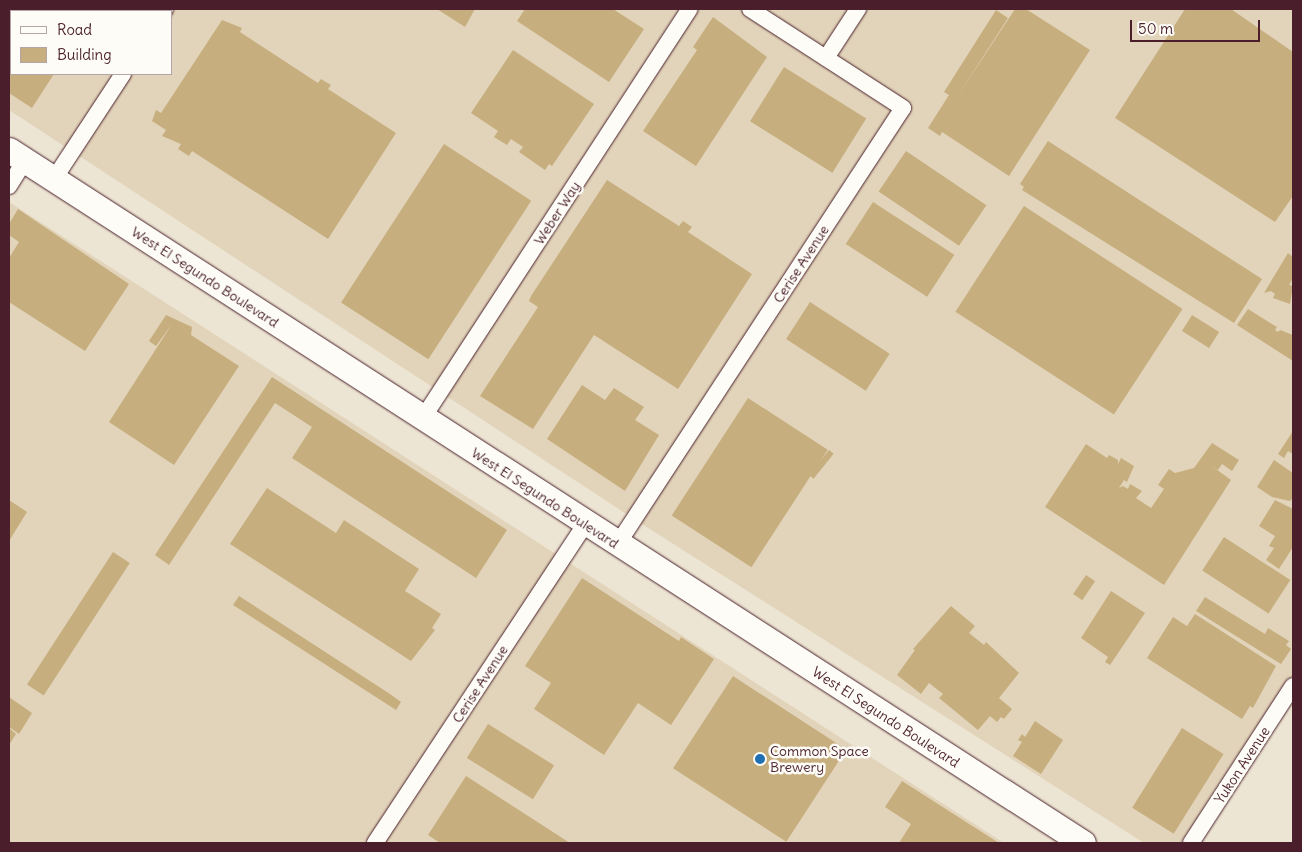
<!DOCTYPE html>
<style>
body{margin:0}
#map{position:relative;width:1302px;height:852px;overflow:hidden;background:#ede5d3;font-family:Delius,sans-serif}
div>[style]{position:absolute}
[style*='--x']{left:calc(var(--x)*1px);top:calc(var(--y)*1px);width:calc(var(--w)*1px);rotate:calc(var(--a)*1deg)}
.built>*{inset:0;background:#e2d4ba}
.building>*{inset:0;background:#c7ae7e;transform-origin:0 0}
.roads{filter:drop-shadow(0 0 1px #4a1f2b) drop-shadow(0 0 1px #4a1f2b)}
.street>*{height:16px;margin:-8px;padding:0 8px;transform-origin:8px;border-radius:8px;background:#fdfcf7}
.primary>*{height:25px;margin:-12.5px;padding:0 12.5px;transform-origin:12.5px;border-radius:12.5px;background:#fdfcf7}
.dots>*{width:14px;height:14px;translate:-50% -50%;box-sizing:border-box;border:2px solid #fdfcf7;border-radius:50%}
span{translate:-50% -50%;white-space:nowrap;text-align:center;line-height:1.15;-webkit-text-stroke:5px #fdfcf7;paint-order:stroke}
.street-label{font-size:14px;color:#4a1f2b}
.poi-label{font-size:14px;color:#4a1f2b}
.left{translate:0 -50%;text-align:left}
.frame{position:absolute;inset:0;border:10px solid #4a1f2b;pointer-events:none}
.legend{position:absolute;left:10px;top:10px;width:162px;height:65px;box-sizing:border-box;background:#fdfcf7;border:1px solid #b5a4a5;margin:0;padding:6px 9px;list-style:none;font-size:15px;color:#4a1f2b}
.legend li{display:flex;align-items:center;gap:10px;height:25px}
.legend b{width:25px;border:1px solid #b5a4a5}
.scale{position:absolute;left:1130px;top:20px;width:130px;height:22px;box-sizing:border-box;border:2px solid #4a1f2b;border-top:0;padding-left:6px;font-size:15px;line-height:18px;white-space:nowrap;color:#4a1f2b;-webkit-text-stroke:4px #fdfcf7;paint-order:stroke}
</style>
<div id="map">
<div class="built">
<i style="clip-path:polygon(evenodd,9px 9px,1293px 9px,1293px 686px,1191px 843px,1144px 843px,634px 519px,9px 110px,9px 9px,11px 11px,171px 11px,171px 74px,11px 74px,11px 11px)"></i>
<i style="clip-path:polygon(9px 202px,270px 370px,1004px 843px,9px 843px)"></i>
</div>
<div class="building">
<i style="clip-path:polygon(9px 9px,96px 9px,11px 11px,11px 74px,54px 74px,32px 108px,9px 93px)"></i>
<i style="clip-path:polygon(437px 9px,475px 9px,465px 27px)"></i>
<i style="clip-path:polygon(525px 9px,613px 9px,644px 29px,609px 82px,517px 21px)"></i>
<i style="clip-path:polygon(1015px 9px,1026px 9px,1090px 50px,1009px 176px,942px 132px,940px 136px,928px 128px,949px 95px,944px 92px,996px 10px,1008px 18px,955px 100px)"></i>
<i style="clip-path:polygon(1185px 9px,1231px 9px,1293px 52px,1293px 196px,1275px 222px,1115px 118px)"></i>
<i style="clip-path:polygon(713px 17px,767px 57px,696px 166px,643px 131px,697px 50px,693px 47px)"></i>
<i style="clip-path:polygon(222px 20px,242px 28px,240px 32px,318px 83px,321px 79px,331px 85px,328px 89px,396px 133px,328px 239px,192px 151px,189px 156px,178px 149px,181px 144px,162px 136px,166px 130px,152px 121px,156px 110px,161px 113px)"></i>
<i style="clip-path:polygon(513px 50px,594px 104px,552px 166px,549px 164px,545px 170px,519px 152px,523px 147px,511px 139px,507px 145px,494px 137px,498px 131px,471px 113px)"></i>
<i style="left:784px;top:67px;width:97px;height:64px;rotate:32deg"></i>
<i style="clip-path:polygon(1048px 141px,1262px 279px,1234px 323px,1022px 190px,1024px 187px,1020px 184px)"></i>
<i style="left:444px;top:144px;width:104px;height:189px;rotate:33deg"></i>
<i style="left:906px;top:151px;width:97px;height:49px;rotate:34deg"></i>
<i style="clip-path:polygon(607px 180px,679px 226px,683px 221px,692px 227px,688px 232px,752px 274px,678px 389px,594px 335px,533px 429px,480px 396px,538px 307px,529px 301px,531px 296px)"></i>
<i style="left:873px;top:202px;width:97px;height:50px;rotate:33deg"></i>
<i style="left:1024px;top:206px;width:189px;height:126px;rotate:33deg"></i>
<i style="clip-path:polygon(18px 209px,129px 284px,85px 351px,9px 302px,9px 258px,19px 242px,9px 235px,9px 224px)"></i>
<i style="clip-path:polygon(1288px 253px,1293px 257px,1293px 278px,1289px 285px,1293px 286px,1290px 304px,1273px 298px,1275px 294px,1271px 291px,1264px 293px)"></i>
<i style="left:810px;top:302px;width:95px;height:44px;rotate:33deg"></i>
<i style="clip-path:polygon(1248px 309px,1277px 327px,1275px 330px,1278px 332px,1280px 330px,1293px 335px,1293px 361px,1237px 325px)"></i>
<i style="clip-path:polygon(166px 315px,192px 327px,191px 335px,239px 366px,174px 465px,109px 422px,172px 324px,156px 346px,149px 341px)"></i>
<i style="left:1192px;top:315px;width:32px;height:19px;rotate:32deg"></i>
<i style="clip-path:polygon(272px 377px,507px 530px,476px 578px,292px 458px,312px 427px,275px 403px,169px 565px,155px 555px)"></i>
<i style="clip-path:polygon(582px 385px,605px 400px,614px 388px,644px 407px,635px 420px,659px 435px,625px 491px,547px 439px)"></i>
<i style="left:748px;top:398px;width:95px;height:140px;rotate:33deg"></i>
<i style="clip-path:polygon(1293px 431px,1293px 454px,1288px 451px,1284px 458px,1278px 454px)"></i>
<i style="clip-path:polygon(1212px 443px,1239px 460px,1232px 471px,1222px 464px,1218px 470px,1209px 464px,1231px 480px,1164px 585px,1045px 507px,1086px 444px,1107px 458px,1109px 455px,1118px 460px,1118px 464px,1121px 458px,1134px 466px,1127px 482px,1124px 480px,1119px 488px,1123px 486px,1128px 489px,1130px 484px,1142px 491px,1136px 498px,1151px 508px,1164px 489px,1158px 485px,1169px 469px,1175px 473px,1194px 468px)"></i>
<i style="left:829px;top:450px;width:6px;height:32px;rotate:39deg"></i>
<i style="clip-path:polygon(1274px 460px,1293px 473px,1293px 498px,1290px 501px,1272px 497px,1257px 487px)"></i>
<i style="clip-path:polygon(267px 488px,336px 533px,344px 520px,419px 569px,405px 591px,441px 614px,432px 628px,435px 630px,411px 661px,230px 544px)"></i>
<i style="clip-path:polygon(9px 500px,27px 512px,9px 541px)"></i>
<i style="clip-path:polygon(1275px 500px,1293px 509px,1293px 547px,1279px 569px,1266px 560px,1274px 548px,1269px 546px,1275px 536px,1259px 526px)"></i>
<i style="left:1224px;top:537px;width:79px;height:40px;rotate:33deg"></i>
<i style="left:113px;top:552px;width:20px;height:158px;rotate:33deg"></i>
<i style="left:1086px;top:575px;width:11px;height:23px;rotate:34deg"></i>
<i style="clip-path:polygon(582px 578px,679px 641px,681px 637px,714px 659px,671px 725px,638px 703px,604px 755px,534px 709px,551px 683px,525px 666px)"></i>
<i style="clip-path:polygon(1111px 591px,1145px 613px,1110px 665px,1105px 662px,1108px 657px,1081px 638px)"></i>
<i style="clip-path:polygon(239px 596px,390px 694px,401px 702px,396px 710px,233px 605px)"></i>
<i style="clip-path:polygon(1205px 597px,1265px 634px,1268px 628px,1289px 641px,1286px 645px,1291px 649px,1281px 664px,1196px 611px)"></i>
<i style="clip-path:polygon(951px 606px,975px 626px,969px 633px,984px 645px,986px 642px,1019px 673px,999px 698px,1012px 709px,1004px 719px,1001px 717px,997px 722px,990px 716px,978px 730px,939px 698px,943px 694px,929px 683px,921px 694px,897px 675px,915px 650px,913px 649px)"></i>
<i style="clip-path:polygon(1195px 614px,1276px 666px,1253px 708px,1250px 706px,1242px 719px,1147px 658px,1173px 617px,1187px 626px)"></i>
<i style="left:733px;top:676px;width:135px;height:110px;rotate:33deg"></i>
<i style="clip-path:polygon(9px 697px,32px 713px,19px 734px,9px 727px)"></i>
<i style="clip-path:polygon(1035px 721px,1063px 740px,1041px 774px,1013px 756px,1022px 742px,1018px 740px,1022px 734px,1025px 737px)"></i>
<i style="left:488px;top:724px;width:78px;height:40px;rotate:32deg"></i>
<i style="clip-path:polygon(9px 728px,16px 734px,9px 745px)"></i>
<i style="left:1182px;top:728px;width:49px;height:94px;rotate:32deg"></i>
<i style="clip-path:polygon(466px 776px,570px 843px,440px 843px,428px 835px)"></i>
<i style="clip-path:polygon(902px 781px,999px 843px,899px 843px,911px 824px,885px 807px)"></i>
</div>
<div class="roads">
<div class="street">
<i style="--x:164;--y:11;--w:2;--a:-63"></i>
<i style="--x:826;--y:58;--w:59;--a:-56.9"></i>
<i style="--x:54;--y:179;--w:126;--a:-56.7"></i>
<i style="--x:9;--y:186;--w:31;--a:-58"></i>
<i style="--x:423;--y:418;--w:488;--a:-56.9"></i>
<i style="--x:617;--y:545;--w:522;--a:-56.8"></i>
<i style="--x:903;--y:108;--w:182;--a:-147.1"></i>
<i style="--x:375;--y:843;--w:382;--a:-56.6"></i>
<i style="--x:1191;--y:843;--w:187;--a:-57"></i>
</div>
<div class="primary">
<i style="--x:9;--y:150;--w:1278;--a:32.83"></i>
</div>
</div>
<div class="dots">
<i style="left:760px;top:759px;background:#1f6fb2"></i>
</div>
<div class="street-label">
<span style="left:557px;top:213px;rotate:-57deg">Weber Way</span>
<span style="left:801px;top:264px;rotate:-57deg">Cerise Avenue</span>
<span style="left:205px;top:277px;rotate:33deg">West El Segundo Boulevard</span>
<span style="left:545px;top:498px;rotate:33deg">West El Segundo Boulevard</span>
<span style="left:480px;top:684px;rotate:-57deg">Cerise Avenue</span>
<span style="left:886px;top:717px;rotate:33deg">West El Segundo Boulevard</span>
<span style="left:1242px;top:765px;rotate:-57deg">Yukon Avenue</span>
</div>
<div class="poi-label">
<span class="left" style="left:770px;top:759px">Common Space<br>Brewery</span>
</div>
<div class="frame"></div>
<ul class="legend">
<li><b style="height:6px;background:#fdfcf7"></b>Road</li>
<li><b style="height:14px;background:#c7ae7e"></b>Building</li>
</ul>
<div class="scale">50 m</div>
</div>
